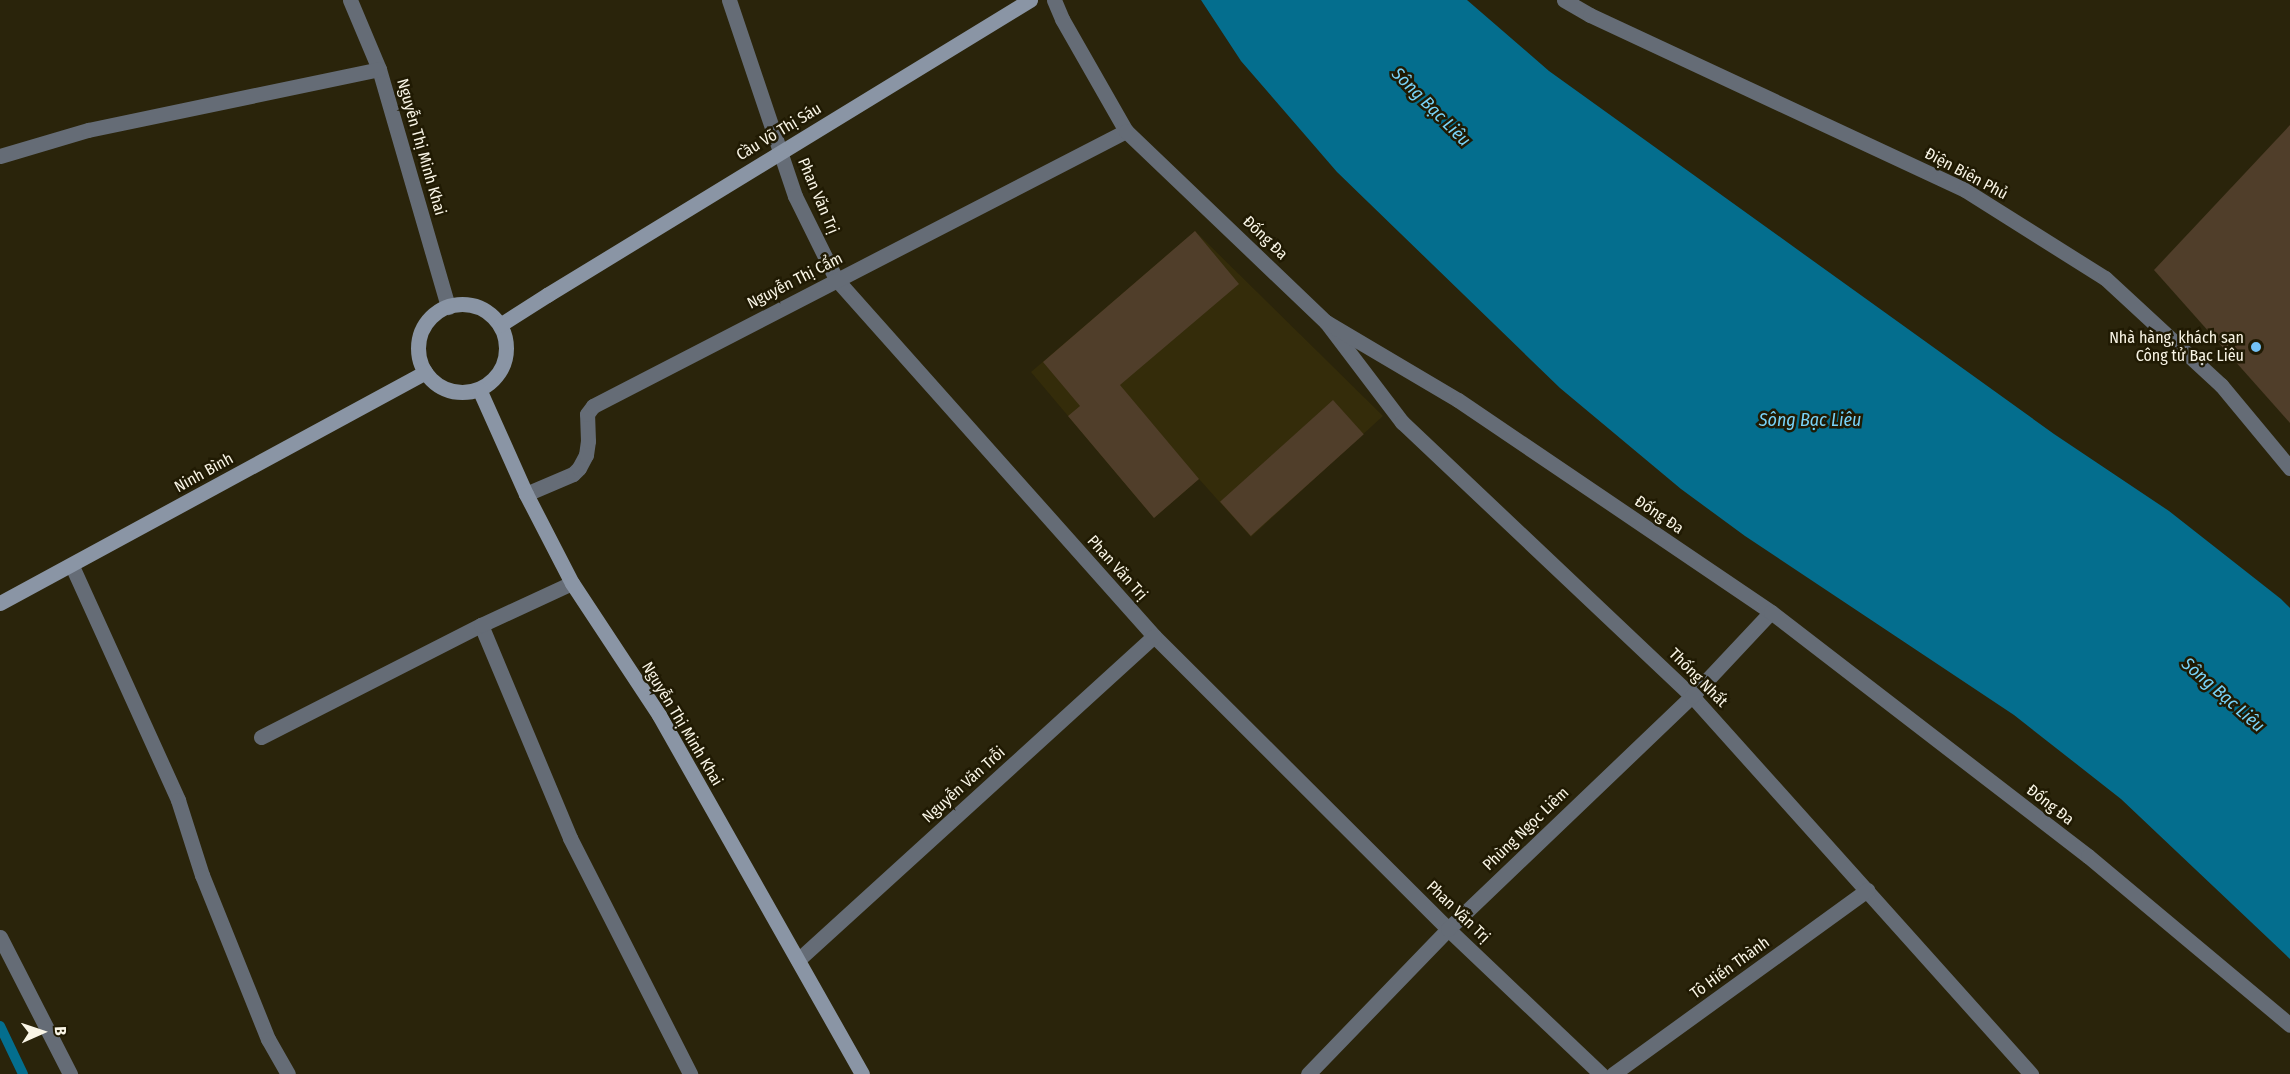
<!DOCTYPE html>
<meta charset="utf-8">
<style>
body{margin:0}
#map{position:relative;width:2290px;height:1074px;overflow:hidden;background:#2a240b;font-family:"Fira Sans Condensed",sans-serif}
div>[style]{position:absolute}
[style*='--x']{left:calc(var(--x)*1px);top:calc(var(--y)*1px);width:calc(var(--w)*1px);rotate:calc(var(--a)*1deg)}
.built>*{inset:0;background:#342c0a}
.water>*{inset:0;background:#046e8e}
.stream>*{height:10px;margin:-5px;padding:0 5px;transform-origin:5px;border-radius:5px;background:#046e8e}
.building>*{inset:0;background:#503e2a;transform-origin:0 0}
.minor>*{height:15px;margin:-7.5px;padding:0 7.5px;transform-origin:7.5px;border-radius:7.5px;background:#656c76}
.tertiary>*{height:15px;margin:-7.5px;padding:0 7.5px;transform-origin:7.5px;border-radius:7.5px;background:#656c76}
.secondary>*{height:15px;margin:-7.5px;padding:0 7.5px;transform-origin:7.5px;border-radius:7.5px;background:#8a95a5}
.secondary>.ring{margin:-7.5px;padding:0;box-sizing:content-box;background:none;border:15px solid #8a95a5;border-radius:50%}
.secondary-bridge>*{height:15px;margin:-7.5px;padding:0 7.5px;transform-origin:7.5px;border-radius:7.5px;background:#8a95a5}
.dots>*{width:16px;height:16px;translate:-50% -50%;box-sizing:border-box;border:3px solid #201a03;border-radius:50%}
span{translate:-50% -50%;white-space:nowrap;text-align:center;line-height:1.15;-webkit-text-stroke:5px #201a03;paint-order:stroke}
.street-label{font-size:16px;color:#f9f5e6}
.poi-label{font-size:16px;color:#f9f5e6}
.right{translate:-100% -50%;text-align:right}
.water-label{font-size:18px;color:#79d3f8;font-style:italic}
.north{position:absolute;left:12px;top:1002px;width:60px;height:60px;-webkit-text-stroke:4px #201a03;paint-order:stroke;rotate:87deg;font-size:16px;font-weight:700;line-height:24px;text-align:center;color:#f9f5e6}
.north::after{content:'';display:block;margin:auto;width:21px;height:27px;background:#f9f5e6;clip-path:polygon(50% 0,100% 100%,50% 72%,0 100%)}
</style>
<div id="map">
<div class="built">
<i style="clip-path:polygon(1195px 231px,1383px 416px,1251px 537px,1199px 479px,1154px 518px,1031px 372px)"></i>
</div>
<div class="water">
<i style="clip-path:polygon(1201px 0,1467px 0,1549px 71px,2054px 434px,2169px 511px,2281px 599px,2290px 608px,2290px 959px,2121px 799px,2014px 715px,1745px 536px,1681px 489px,1560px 388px,1337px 172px,1241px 61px)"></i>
</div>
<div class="stream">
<i style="--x:0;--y:1026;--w:53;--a:64.4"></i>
</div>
<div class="building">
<i style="clip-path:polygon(2290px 125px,2290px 423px,2154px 270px)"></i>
<i style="clip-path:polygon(1195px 231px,1239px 284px,1120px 385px,1199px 479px,1154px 518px,1068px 416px,1080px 406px,1043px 362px)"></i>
<i style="left:1333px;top:400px;width:46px;height:152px;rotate:48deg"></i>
</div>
<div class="minor">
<i style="--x:350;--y:0;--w:75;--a:67.2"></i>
<i style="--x:379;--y:69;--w:248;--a:73.8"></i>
<i style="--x:729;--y:0;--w:207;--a:71.4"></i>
<i style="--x:795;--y:196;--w:93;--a:63.7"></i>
<i style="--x:836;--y:279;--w:478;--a:48.3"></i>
<i style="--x:1154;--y:636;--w:415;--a:44.9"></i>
<i style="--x:1448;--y:929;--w:211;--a:43.5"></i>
<i style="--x:1564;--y:0;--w:30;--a:30"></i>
<i style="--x:1590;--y:15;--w:414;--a:25"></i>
<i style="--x:1965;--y:190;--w:165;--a:32.2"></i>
<i style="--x:2105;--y:278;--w:158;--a:42.7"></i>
<i style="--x:2221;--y:385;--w:108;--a:50.3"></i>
<i style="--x:0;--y:156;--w:92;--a:-16.5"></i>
<i style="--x:88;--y:130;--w:297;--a:-11.8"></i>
<i style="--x:1326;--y:322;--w:126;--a:52.8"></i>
<i style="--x:1402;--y:422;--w:399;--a:43.4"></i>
<i style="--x:1692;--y:696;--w:508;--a:48.11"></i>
<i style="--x:526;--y:494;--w:51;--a:-23.1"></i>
<i style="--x:573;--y:474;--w:8;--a:-45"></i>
<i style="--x:579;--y:468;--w:15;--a:-62"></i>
<i style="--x:586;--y:455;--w:14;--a:-82"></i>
<i style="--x:588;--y:441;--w:27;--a:-92"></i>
<i style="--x:587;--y:414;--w:10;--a:-53"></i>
<i style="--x:593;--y:406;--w:600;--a:-27.29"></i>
<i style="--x:72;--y:566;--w:257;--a:65.6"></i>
<i style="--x:178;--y:800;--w:79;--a:72.3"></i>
<i style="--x:202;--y:875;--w:177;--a:68.1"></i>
<i style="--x:268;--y:1039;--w:40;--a:60.3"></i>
<i style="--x:481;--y:625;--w:231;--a:67.3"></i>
<i style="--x:570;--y:838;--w:265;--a:63"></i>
<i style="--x:261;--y:737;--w:247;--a:-27"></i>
<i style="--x:481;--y:625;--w:100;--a:-24.8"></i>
<i style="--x:0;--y:937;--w:154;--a:62.9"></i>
<i style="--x:798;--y:960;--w:481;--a:-42.3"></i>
<i style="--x:1308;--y:1074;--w:202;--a:-46"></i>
<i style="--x:1448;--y:929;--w:337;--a:-43.7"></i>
<i style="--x:1692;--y:696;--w:115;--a:-46.8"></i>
<i style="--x:1613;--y:1074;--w:314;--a:-35.9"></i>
</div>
<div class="tertiary">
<i style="--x:1054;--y:0;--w:21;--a:67"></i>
<i style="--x:1062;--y:19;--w:129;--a:60.3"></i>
<i style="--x:1126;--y:131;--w:277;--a:43.7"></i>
<i style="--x:1326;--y:322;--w:153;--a:30.6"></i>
<i style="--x:1458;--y:400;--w:378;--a:34.1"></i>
<i style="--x:1771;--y:612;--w:400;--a:37.6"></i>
<i style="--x:2088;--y:856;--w:263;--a:39.9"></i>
</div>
<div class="secondary">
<i class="ring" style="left:418px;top:304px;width:73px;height:73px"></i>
<i style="--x:500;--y:325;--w:56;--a:-32.6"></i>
<i style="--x:479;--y:389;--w:115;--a:65.9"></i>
<i style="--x:526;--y:494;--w:100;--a:62.7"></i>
<i style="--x:572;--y:583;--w:158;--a:56.6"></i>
<i style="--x:659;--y:715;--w:412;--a:60.5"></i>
<i style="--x:0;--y:603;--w:484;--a:-28.5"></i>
</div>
<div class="secondary-bridge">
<i style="--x:547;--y:295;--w:566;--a:-31.42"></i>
</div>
<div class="dots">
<i style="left:2256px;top:347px;background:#73c1f5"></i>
</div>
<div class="street-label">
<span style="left:779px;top:132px;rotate:-31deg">Cầu Võ Thị Sáu</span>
<span style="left:421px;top:147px;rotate:74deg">Nguyễn Thị Minh Khai</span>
<span style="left:1966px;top:174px;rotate:28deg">Điện Biên Phủ</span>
<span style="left:818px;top:196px;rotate:67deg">Phan Văn Trị</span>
<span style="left:1265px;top:238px;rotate:44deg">Đống Đa</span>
<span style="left:795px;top:281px;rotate:-27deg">Nguyễn Thị Cẩm</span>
<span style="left:204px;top:473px;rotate:-29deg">Ninh Bình</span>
<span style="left:1659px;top:515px;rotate:34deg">Đống Đa</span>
<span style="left:1117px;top:568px;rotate:48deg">Phan Văn Trị</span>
<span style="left:1698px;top:678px;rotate:45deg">Thống Nhất</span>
<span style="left:682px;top:724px;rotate:59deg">Nguyễn Thị Minh Khai</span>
<span style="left:964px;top:785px;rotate:-42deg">Nguyễn Văn Trỗi</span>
<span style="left:2050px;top:805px;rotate:38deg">Đống Đa</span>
<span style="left:1526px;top:829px;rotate:-44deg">Phùng Ngọc Liêm</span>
<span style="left:1458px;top:912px;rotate:44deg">Phan Văn Trị</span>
<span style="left:1730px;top:968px;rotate:-36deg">Tô Hiến Thành</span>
</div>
<div class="poi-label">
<span class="right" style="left:2244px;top:347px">Nhà hàng, khách sạn<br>Công tử Bạc Liêu</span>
</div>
<div class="water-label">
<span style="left:1431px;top:107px;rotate:45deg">Sông Bạc Liêu</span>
<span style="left:1810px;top:420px">Sông Bạc Liêu</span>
<span style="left:2223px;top:695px;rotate:41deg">Sông Bạc Liêu</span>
</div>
<div class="north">B</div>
</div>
